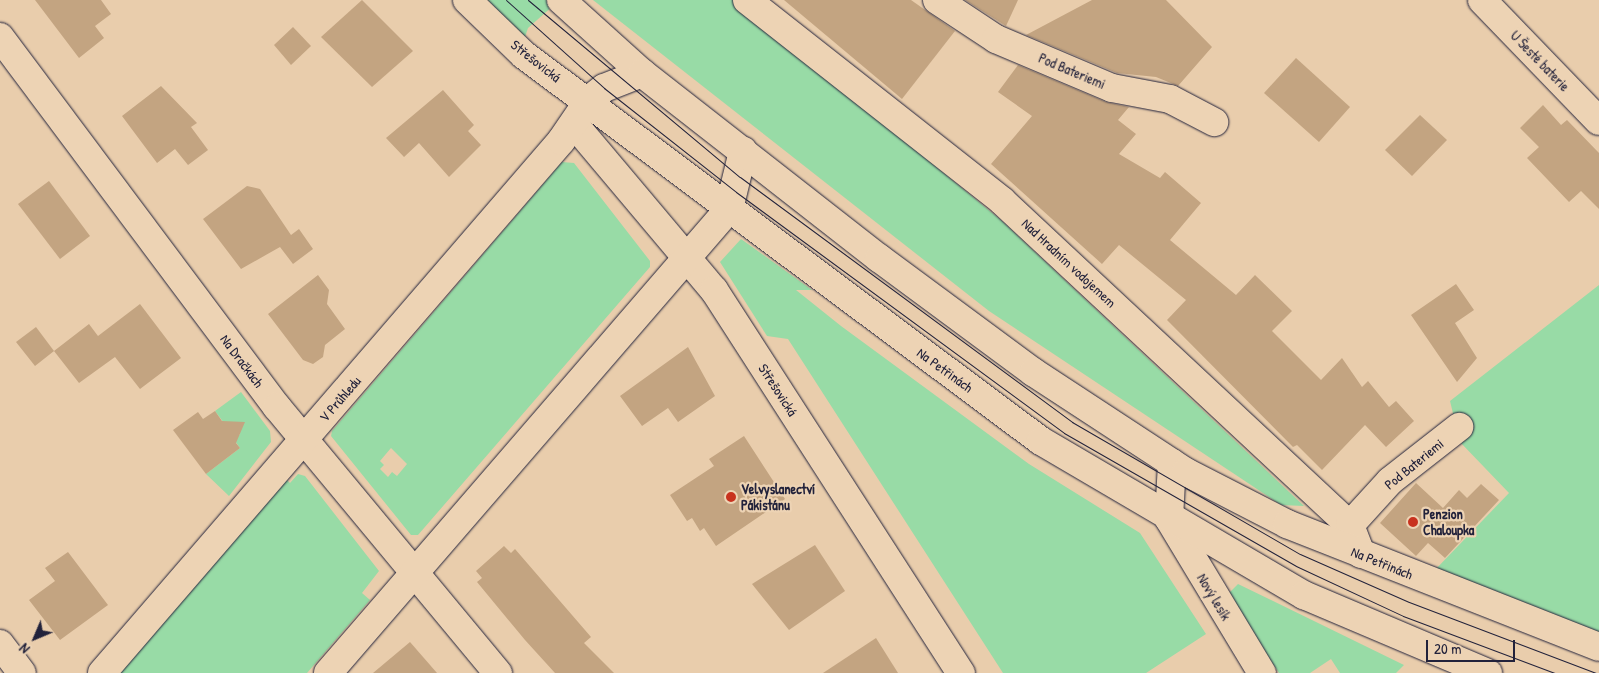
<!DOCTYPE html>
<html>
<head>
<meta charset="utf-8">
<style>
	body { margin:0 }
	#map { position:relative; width:1599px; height:673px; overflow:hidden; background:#e9cdac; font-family:"Patrick Hand",sans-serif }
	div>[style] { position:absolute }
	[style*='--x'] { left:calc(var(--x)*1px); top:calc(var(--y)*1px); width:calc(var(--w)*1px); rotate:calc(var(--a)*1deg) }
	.green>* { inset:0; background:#98dba6 }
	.building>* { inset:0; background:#c3a481 }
	.roads { filter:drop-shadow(0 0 1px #22223b) drop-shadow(0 0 1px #22223b) }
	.minor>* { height:28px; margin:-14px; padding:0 14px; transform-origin:14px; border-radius:14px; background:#edd3b4 }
	.tertiary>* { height:28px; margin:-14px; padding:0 14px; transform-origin:14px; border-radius:14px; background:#edd3b4 }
	.tram>* { height:1px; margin:-0.5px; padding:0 0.5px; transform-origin:0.5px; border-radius:0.5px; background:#22223b }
	.dots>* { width:14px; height:14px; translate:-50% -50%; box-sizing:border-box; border:2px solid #edd3b4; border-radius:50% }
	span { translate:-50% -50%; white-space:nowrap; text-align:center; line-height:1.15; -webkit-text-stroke:4.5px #edd3b4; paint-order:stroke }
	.street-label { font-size:14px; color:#22223b }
	.poi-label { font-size:14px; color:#22223b; font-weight:700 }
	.left { translate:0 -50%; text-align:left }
	.north { position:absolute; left:10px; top:613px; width:50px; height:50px; -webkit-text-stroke:4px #edd3b4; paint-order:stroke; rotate:225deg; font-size:14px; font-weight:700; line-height:20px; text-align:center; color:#22223b }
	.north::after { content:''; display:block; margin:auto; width:18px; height:22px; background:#22223b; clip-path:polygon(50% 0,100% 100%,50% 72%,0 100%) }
	.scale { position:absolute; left:1426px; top:640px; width:89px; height:22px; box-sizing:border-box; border:2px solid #22223b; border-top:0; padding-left:6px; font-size:15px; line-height:18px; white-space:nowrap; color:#22223b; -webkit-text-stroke:4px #edd3b4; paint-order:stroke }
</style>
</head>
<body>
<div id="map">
	<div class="green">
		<div style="clip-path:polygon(488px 0,546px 0,554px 5px,528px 28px,524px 40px)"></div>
		<div style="clip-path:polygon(593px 0,733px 0,1002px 221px,1304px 506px,1281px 505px,989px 311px)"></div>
		<div style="clip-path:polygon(evenodd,562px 162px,574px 163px,650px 261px,650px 267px,418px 535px,411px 535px,331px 436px,332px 431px,562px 162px,391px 448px,407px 464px,397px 476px,392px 472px,388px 477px,380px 469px,384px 465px,380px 461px,391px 448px)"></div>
		<div style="clip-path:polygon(741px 239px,812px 290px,796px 290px,841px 326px,1029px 464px,1140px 533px,1206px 634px,1146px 673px,1003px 673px,788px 339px,767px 336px,720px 262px)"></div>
		<div style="clip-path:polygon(1599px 285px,1599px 636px,1434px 571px,1509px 493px,1460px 442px,1450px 401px)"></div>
		<div style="clip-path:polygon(241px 392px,270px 431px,271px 442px,229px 496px,206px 474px,240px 448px,235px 441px,240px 434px,237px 423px,224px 423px,215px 411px)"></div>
		<div style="clip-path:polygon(298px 474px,305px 476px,379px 571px,362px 593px,370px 600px,307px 673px,115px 673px,283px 476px,290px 483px)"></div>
		<div style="clip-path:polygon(1238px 584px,1404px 665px,1396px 673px,1340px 673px,1331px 659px,1310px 673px,1279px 673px,1227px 595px)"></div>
	</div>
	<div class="building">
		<div style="clip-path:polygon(35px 0,101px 0,111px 14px,95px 26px,104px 38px,79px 58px)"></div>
		<div style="clip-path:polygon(362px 0,413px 51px,372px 87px,321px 37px)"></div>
		<div style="clip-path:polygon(784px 0,911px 0,955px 31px,902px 99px)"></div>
		<div style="clip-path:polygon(965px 0,1018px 0,1006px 26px)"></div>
		<div style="clip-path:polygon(1092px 0,1166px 0,1212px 47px,1178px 86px,1156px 77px,1117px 73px,1026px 35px)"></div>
		<div style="clip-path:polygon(293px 27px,311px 46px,291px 65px,274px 45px)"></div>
		<div style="clip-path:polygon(1296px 58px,1350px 107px,1319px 142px,1264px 93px)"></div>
		<div style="clip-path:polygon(1018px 65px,1106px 102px,1129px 107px,1118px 120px,1136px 134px,1119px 154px,1160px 178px,1165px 172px,1201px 203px,1170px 240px,1236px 295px,1255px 275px,1292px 311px,1272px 331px,1321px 380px,1342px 358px,1362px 387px,1368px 381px,1389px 407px,1396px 401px,1414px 421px,1386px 447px,1365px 425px,1322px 470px,1297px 445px,1293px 447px,1167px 320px,1186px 300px,1119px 245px,1102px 264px,991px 164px,1032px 116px,998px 92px)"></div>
		<div style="clip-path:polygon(161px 86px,197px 123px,191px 127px,208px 150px,188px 165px,175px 149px,157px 163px,122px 116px)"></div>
		<div style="clip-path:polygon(443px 90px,474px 125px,468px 131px,481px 145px,449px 177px,419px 143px,404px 157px,386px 138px)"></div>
		<div style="clip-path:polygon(1543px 105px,1561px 125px,1567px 120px,1599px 153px,1599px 209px,1581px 191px,1569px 202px,1527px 158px,1539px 147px,1520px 128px)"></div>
		<div style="clip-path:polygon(1420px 115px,1447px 140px,1412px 176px,1385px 150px)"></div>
		<div style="clip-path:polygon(49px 181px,90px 236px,60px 259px,18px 204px)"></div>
		<div style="clip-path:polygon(247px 186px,260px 189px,291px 235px,299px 229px,313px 249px,293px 264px,280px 247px,241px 269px,203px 219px)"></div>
		<div style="clip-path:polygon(318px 275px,329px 290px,327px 304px,345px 329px,325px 345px,323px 357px,313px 364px,303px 360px,268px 314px)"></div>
		<div style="clip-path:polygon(1456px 284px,1474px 310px,1455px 323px,1477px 358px,1457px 382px,1411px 315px)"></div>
		<div style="clip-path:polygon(140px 304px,181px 358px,140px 389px,115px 357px,79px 383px,54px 351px,35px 366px,16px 342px,36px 327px,54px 351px,89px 324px,98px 336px)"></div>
		<div style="clip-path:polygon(688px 347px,715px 396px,678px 422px,668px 408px,642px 426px,620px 396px)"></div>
		<div style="clip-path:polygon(215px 411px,222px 421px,245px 422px,236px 443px,240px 448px,206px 474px,173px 430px,198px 412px,203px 419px)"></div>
		<div style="clip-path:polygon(744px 436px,785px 499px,716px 546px,704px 528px,700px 531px,692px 518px,687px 521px,670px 495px,714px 466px,709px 459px)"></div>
		<div style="clip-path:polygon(1416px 483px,1443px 508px,1459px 490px,1467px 498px,1481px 484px,1499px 500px,1445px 558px,1428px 543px,1416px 556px,1380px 523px)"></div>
		<div style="clip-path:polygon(815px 545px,845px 591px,789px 630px,752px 584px)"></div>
		<div style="clip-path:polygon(504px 546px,511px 553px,515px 549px,591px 637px,584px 643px,614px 673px,555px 673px,525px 640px,477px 582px,482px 578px,476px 571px)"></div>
		<div style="clip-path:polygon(68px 552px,108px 605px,60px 640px,29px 600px,55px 581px,45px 568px)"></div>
		<div style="clip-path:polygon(876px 638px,898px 673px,823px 673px)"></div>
		<div style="clip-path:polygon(410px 642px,437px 673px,373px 673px)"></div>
	</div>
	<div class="roads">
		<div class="minor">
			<div style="--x:747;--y:0;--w:325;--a:38.2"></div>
			<div style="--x:1002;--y:201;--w:475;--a:43"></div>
			<div style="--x:1350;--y:525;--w:31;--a:69"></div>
			<div style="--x:937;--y:0;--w:71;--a:33.5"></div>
			<div style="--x:996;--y:39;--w:126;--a:22.9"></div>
			<div style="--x:1112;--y:88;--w:59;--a:10.7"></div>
			<div style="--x:1170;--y:99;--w:50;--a:27.6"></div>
			<div style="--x:1482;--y:0;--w:168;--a:46"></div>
			<div style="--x:0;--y:37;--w:462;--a:53.2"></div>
			<div style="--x:277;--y:407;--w:346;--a:50.3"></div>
			<div style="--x:574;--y:124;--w:217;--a:49.9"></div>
			<div style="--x:714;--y:290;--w:456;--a:57.2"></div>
			<div style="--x:1172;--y:463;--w:56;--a:93.1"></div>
			<div style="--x:1169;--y:519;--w:180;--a:58.9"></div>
			<div style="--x:1350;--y:525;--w:59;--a:-47.7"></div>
			<div style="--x:1390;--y:481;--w:88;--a:-38"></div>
			<div style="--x:0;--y:644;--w:36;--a:53"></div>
			<div style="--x:102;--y:673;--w:703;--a:-49.21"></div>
			<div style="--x:561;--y:141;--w:50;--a:-55.7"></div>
			<div style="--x:589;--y:100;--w:19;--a:-39"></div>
			<div style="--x:604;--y:88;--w:41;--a:-21.5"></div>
			<div style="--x:328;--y:673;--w:613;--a:-49.17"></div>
			<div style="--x:729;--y:209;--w:60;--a:-76.4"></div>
		</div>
		<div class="tertiary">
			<div style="--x:467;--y:0;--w:79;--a:44"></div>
			<div style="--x:524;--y:55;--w:645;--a:36.75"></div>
			<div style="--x:1041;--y:441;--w:305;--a:30.4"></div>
			<div style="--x:1304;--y:595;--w:200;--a:23"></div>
			<div style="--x:561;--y:0;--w:109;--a:42"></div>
			<div style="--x:642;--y:73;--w:301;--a:38"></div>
			<div style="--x:879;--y:258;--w:192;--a:36.5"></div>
			<div style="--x:1033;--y:372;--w:183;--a:33.2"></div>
			<div style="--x:1186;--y:472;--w:114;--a:27.2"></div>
			<div style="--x:1287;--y:524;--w:335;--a:21.5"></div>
		</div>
	</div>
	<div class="tram">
		<div style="--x:506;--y:0;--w:132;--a:41.9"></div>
		<div style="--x:604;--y:88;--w:168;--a:38.2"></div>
		<div style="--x:736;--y:192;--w:407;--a:36.3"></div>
		<div style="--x:1064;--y:433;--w:267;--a:29.8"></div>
		<div style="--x:1296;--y:566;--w:118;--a:25"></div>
		<div style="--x:1403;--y:616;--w:162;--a:20.6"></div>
		<div style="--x:528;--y:0;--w:276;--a:39.9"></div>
		<div style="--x:740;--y:177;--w:413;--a:36.4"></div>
		<div style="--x:1072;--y:422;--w:263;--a:30.1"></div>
		<div style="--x:1300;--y:554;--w:119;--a:23.8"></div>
		<div style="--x:1409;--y:602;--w:200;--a:20.8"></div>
	</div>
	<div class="dots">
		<div style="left:731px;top:497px;background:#c8321e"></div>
		<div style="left:1413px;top:522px;background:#c8321e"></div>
	</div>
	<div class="street-label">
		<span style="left:536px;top:61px;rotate:38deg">Střešovická</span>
		<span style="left:1540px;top:61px;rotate:46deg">U Šesté baterie</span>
		<span style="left:1072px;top:71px;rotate:23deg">Pod Bateriemi</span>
		<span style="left:1069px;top:263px;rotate:43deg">Nad Hradním vodojemem</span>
		<span style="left:242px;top:361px;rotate:53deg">Na Dračkách</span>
		<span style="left:945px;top:370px;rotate:36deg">Na Petřinách</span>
		<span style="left:778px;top:390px;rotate:57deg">Střešovická</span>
		<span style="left:340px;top:399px;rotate:-49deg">V Průhledu</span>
		<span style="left:1414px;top:464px;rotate:-39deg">Pod Bateriemi</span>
		<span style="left:1382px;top:563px;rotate:22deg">Na Petřinách</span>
		<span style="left:1214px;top:597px;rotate:59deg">Nový lesík</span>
	</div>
	<div class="poi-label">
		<span class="left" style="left:741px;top:497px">Velvyslanectví<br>Pákistánu</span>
		<span class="left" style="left:1423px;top:522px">Penzion<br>Chaloupka</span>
	</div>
	<div class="north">N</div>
	<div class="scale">20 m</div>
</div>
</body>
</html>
